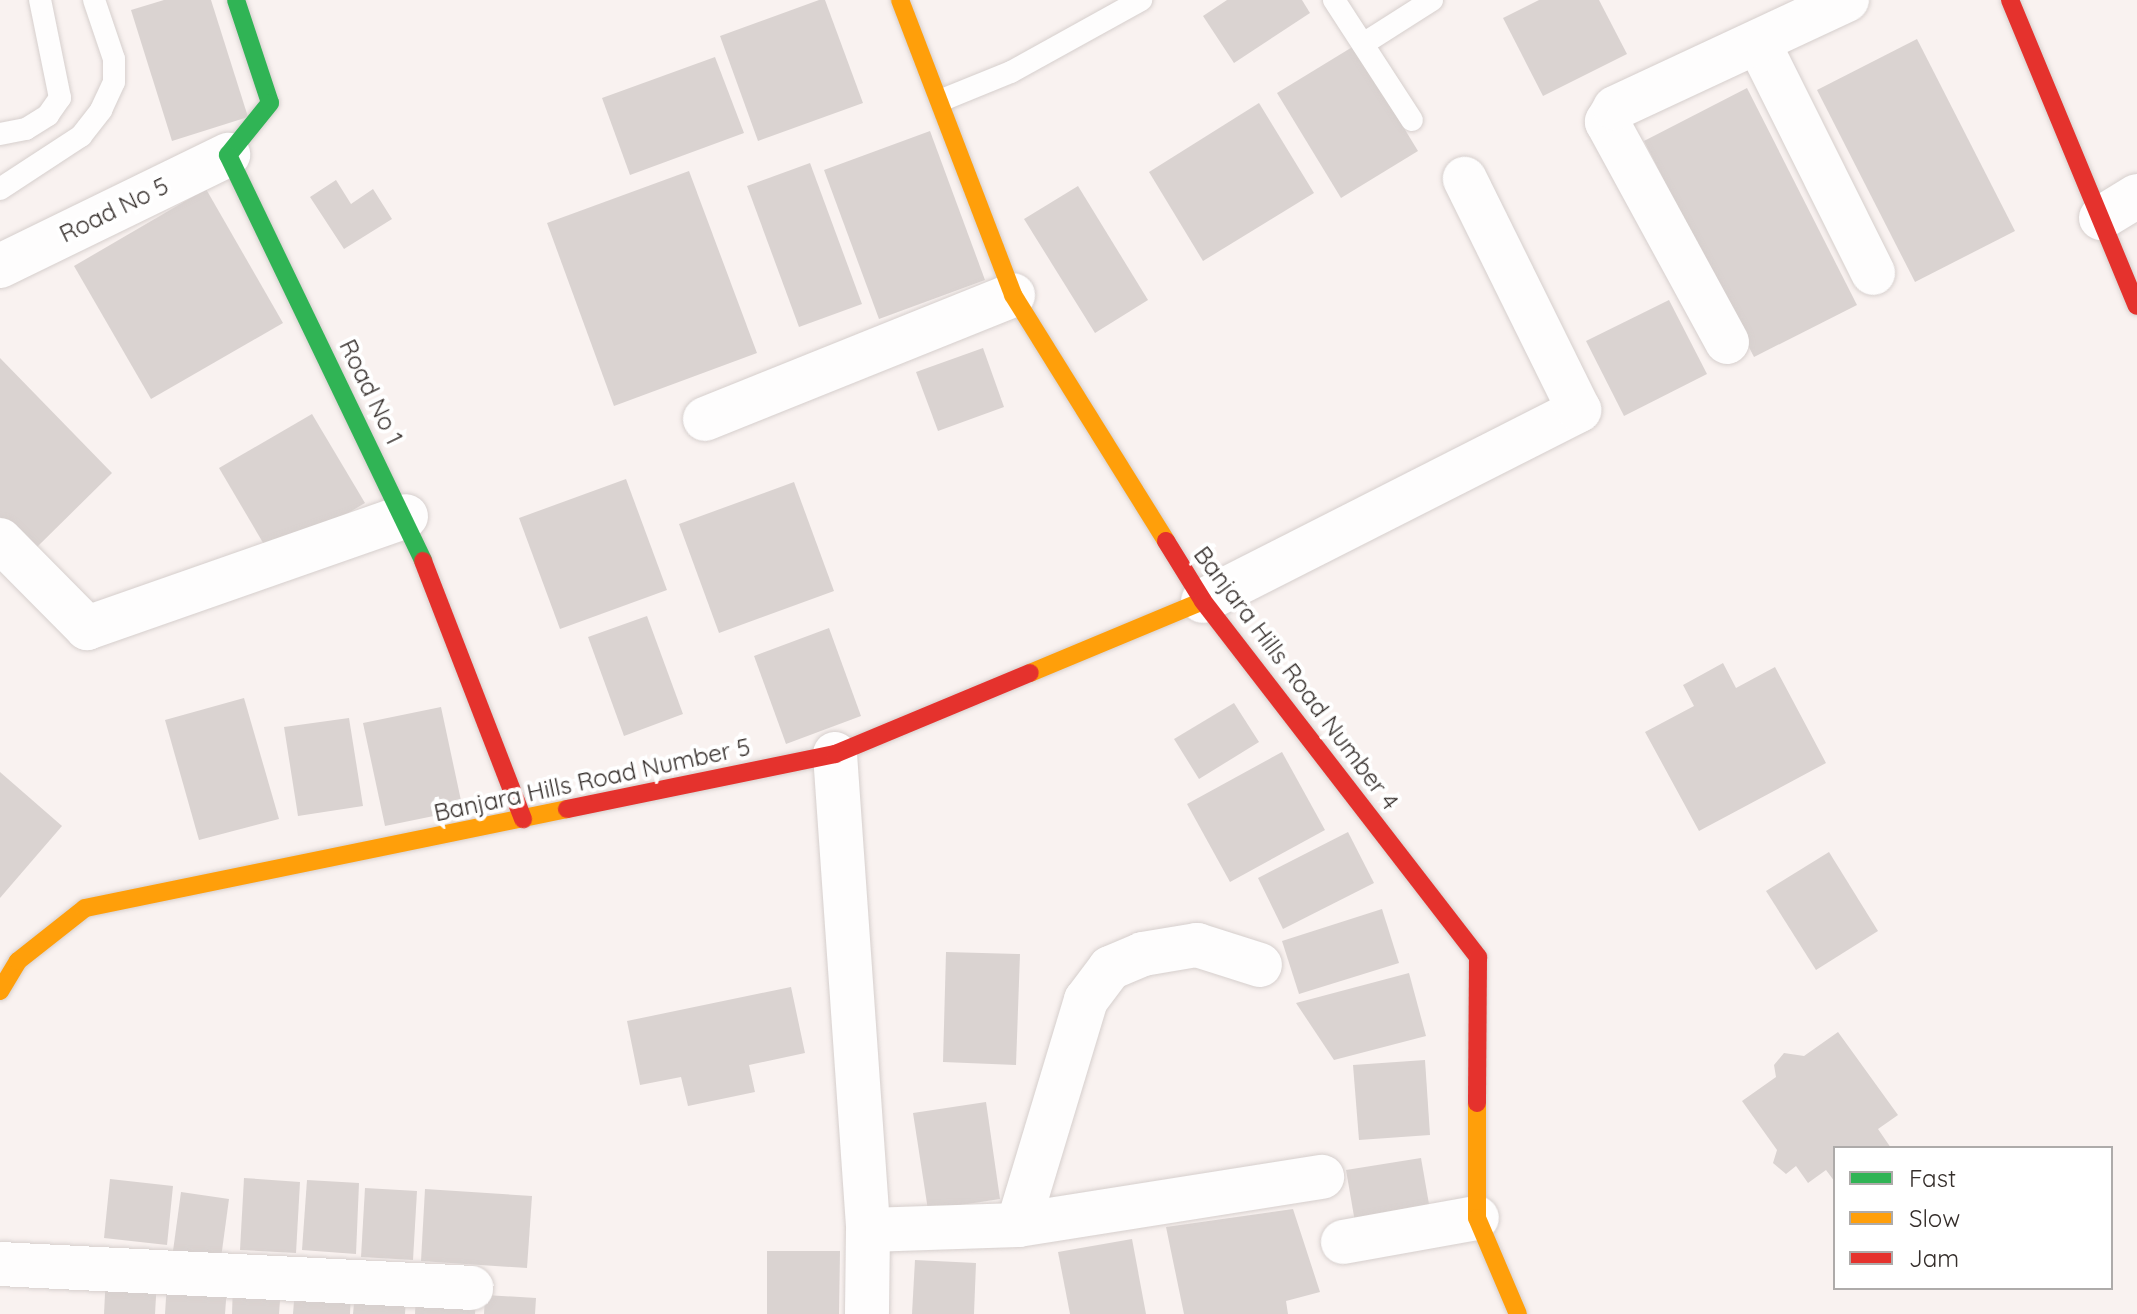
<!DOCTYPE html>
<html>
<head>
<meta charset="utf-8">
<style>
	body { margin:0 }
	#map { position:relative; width:2137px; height:1314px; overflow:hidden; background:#f9f2f0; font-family:Quicksand,sans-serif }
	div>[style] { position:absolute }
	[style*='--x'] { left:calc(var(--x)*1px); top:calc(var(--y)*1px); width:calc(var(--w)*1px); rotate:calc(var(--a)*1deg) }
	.building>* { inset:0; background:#dad3d1 }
	.roads { filter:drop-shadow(0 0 2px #d6cfcd) drop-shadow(0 0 2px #d6cfcd) }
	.lane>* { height:22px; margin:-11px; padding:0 11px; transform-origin:11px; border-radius:11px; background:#fefdfd }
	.street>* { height:44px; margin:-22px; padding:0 22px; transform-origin:22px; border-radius:22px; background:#fefdfd }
	.fast>* { height:18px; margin:-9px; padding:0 9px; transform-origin:9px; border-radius:9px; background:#30b455 }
	.slow>* { height:18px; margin:-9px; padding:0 9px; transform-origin:9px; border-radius:9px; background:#ff9f0a }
	.jam>* { height:18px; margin:-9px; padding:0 9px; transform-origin:9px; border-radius:9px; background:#e5322d }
	span { translate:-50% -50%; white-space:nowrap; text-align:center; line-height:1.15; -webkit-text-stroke:8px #fff; paint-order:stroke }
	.street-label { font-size:24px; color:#352e2b }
	.legend { position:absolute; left:1833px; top:1146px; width:280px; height:144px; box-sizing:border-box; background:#fff; border:2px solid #aeabaa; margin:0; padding:10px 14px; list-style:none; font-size:24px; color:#352e2b }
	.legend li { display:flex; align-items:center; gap:16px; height:40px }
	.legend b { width:40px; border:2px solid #aeabaa }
</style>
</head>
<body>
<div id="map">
	<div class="building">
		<div style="clip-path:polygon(164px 0,211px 0,248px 117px,172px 141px,131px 10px)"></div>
		<div style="clip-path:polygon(819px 0,825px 0,863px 103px,758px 141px,720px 36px)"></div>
		<div style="clip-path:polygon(1227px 0,1302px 0,1310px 13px,1234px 63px,1203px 16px)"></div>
		<div style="clip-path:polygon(1539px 0,1599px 0,1627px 54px,1543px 96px,1503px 18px)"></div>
		<div style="clip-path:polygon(1917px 39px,2015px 231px,1915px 282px,1817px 90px)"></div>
		<div style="clip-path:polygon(1354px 46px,1418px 151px,1341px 198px,1277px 93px)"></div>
		<div style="clip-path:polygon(715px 57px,744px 133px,630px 175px,602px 98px)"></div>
		<div style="clip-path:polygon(1747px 88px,1857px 305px,1754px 357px,1644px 141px)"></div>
		<div style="clip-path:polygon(1259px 103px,1314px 193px,1203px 261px,1149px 172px)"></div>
		<div style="clip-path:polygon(930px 131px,985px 280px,879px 319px,824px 170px)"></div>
		<div style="clip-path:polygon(810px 163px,862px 304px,799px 327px,747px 186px)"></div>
		<div style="clip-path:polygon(689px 171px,757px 353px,614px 406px,547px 223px)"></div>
		<div style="clip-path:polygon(336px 180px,351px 204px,373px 189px,392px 219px,344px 249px,310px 197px)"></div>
		<div style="clip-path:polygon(1078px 186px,1148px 300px,1095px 333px,1024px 219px)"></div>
		<div style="clip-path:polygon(206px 189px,283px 323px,151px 399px,74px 266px)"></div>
		<div style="clip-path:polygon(1669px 300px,1707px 374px,1624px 416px,1586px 341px)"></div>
		<div style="clip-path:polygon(983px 348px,1004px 407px,938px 431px,916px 372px)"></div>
		<div style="clip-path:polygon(0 358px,112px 473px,33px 551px,0 517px)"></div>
		<div style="clip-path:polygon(312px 414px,365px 503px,272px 558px,219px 468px)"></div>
		<div style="clip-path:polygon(626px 479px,667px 590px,560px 629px,519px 518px)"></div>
		<div style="clip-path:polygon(794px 482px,834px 591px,719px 633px,679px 524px)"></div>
		<div style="clip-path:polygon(647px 616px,683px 714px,624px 736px,588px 637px)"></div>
		<div style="clip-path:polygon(829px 628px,861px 716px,786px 744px,754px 656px)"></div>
		<div style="clip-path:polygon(1723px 663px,1736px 688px,1775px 667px,1826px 763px,1699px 831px,1645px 732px,1694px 706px,1683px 685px)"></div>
		<div style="clip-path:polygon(244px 698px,279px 819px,199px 840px,165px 720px)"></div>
		<div style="clip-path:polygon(1234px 703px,1259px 742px,1199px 779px,1174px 739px)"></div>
		<div style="clip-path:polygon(441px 707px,463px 810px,385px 826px,363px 723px)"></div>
		<div style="clip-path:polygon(349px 718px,363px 806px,298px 816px,284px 727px)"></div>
		<div style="clip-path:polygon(1282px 752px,1325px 830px,1230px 882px,1187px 804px)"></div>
		<div style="clip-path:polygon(0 772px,62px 826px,0 898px)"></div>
		<div style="clip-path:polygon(1348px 832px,1374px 883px,1283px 929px,1258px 878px)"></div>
		<div style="clip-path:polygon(1829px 852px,1878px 931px,1816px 970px,1766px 891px)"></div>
		<div style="clip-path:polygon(1382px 909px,1399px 963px,1299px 994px,1282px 941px)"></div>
		<div style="clip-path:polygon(946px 952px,1020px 954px,1016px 1065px,943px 1062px)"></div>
		<div style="clip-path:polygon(1409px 973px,1426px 1036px,1334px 1060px,1296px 1003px)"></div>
		<div style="clip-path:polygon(791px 987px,805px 1053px,749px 1065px,755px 1092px,688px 1106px,681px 1077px,640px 1085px,627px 1021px)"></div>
		<div style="clip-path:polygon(1838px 1032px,1898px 1115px,1878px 1129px,1891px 1148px,1835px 1148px,1835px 1182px,1826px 1170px,1808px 1183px,1796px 1166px,1786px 1174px,1773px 1163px,1777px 1150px,1742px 1101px,1776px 1077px,1774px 1065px,1784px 1053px,1804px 1056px)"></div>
		<div style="clip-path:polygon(1425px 1060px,1430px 1135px,1359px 1140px,1353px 1065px)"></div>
		<div style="clip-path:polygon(986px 1102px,1000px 1199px,928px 1210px,913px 1113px)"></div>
		<div style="clip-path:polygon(1421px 1158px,1430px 1210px,1355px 1222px,1346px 1170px)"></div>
		<div style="clip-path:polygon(244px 1178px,300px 1182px,296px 1253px,240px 1250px)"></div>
		<div style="clip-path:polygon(110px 1179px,173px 1186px,167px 1245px,104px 1238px)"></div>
		<div style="clip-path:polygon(307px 1180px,359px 1183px,356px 1254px,302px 1250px)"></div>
		<div style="clip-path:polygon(365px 1188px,417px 1191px,413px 1260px,361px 1257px)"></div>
		<div style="clip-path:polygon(425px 1189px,532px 1196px,527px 1268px,421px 1261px)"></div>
		<div style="clip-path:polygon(181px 1192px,229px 1199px,221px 1258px,173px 1251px)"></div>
		<div style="clip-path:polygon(1293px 1209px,1320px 1292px,1286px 1301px,1288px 1314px,1184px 1314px,1166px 1227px)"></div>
		<div style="clip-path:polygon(1132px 1239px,1146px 1314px,1070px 1314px,1058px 1252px)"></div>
		<div style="clip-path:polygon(767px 1251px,840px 1251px,839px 1314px,767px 1314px)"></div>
		<div style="clip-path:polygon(915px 1260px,976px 1263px,974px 1314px,912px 1314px)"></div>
		<div style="clip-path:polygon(106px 1274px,157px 1279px,155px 1314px,104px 1314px)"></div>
		<div style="clip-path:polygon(167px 1283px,227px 1287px,225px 1314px,165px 1314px)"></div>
		<div style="clip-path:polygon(233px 1284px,281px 1287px,279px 1314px,232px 1314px)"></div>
		<div style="clip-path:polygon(295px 1288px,351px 1291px,350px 1314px,293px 1314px)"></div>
		<div style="clip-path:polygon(355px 1293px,406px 1297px,405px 1314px,353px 1314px)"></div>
		<div style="clip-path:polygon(416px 1293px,476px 1297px,475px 1314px,415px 1314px)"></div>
		<div style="clip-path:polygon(485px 1295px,536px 1298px,535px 1314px,484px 1314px)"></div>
	</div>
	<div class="roads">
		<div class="lane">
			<div style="--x:1334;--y:0;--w:143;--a:57"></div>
			<div style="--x:1363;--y:44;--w:82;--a:-32.5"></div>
			<div style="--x:942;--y:100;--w:74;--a:-22.1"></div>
			<div style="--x:1011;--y:72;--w:149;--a:-29"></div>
			<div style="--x:0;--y:134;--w:26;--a:-11"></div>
			<div style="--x:26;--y:129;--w:26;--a:-32"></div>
			<div style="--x:48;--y:115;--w:21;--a:-55"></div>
			<div style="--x:60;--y:98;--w:100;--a:-101.5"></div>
			<div style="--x:0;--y:189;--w:97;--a:-33.2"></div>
			<div style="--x:81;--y:136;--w:33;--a:-52"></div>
			<div style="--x:101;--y:110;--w:31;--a:-65"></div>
			<div style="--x:114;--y:82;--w:23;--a:-90"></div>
			<div style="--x:114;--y:59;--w:62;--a:-108.7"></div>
		</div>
		<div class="street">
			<div style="--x:1758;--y:42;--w:258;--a:63.5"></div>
			<div style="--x:2101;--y:218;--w:42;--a:-31.4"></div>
			<div style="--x:0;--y:266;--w:254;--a:-26"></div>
			<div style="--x:1727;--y:342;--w:251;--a:-118.6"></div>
			<div style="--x:1607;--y:122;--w:16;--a:-60"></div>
			<div style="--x:1615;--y:108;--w:256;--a:-25"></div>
			<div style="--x:705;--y:419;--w:332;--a:-21.9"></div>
			<div style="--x:0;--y:540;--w:124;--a:45.3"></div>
			<div style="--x:87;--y:628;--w:338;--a:-19.3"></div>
			<div style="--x:1203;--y:601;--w:422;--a:-26.9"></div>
			<div style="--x:1579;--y:410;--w:258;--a:-116.3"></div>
			<div style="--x:835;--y:754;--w:477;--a:86"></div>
			<div style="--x:868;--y:1230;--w:84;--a:90.7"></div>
			<div style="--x:1018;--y:1225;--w:308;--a:-9"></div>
			<div style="--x:868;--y:1230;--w:150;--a:-1.9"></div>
			<div style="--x:1018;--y:1225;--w:235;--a:-73.2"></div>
			<div style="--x:1086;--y:1000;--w:40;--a:-53"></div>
			<div style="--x:1110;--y:968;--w:36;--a:-23"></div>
			<div style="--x:1143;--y:954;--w:55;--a:-9.5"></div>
			<div style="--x:1197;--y:945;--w:66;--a:17.6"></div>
			<div style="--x:1343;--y:1242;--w:136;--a:-10.2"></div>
			<div style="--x:0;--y:1264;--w:472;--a:2.9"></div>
		</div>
		<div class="fast">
			<div style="--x:236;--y:0;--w:108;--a:71.7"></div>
			<div style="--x:270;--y:103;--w:67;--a:128.9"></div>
			<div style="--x:228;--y:155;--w:450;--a:64.3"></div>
		</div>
		<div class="slow">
			<div style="--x:900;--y:0;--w:316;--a:69"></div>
			<div style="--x:1013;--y:295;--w:290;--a:58.1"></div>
			<div style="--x:1030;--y:673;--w:187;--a:-22.6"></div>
			<div style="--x:0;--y:991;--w:35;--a:-59"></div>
			<div style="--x:18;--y:961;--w:85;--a:-38.3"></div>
			<div style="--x:85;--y:908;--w:492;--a:-11.6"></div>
			<div style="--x:1477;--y:1103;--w:115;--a:90"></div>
			<div style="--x:1477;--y:1218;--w:104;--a:66.9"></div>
		</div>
		<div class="jam">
			<div style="--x:2010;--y:0;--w:331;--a:67.5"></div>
			<div style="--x:1166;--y:541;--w:70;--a:58.3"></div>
			<div style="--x:1203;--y:601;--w:450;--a:52.3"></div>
			<div style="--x:1478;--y:957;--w:146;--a:90.4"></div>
			<div style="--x:423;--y:561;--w:277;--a:68.8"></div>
			<div style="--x:567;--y:809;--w:274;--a:-11.6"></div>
			<div style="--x:835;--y:754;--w:211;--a:-22.6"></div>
		</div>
	</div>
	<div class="street-label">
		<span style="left:114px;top:210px;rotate:-26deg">Road No 5</span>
		<span style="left:371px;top:392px;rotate:64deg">Road No 1</span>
		<span style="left:1296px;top:678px;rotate:53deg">Banjara Hills Road Number 4</span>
		<span style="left:592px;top:780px;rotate:-12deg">Banjara Hills Road Number 5</span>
	</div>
	<ul class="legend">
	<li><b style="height:10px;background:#30b455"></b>Fast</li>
	<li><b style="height:10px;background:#ff9f0a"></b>Slow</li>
	<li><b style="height:10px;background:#e5322d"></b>Jam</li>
	</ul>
</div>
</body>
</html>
